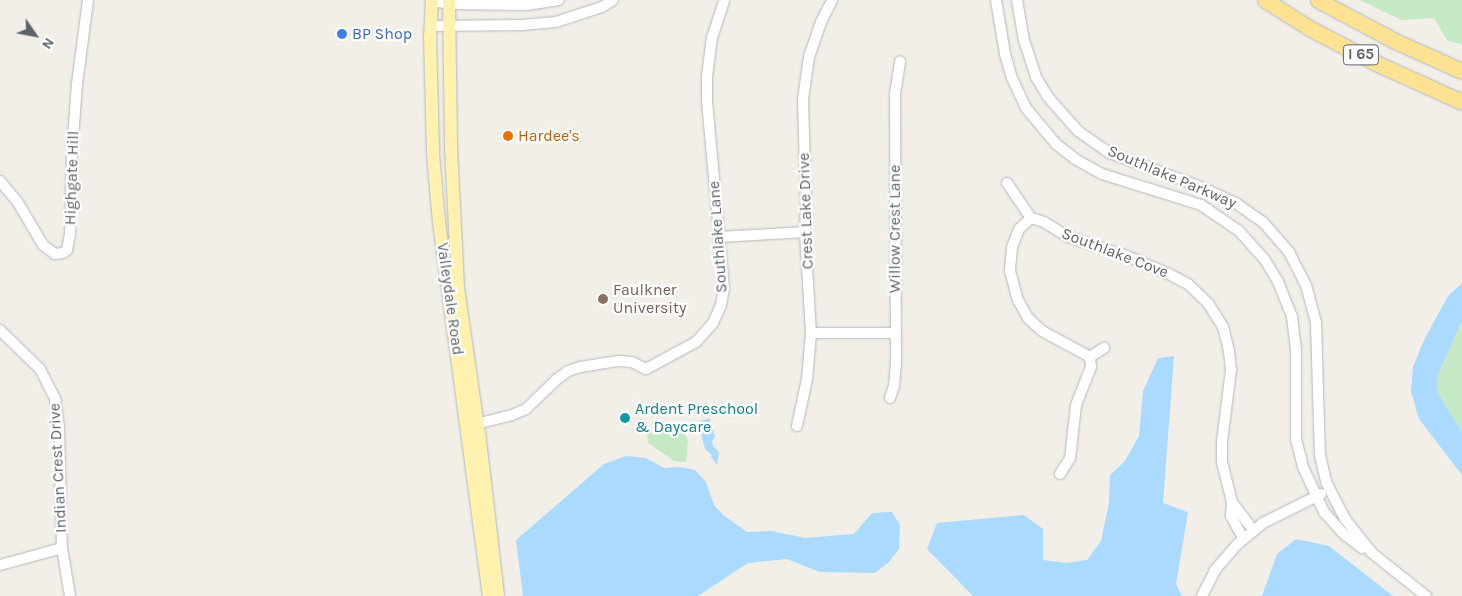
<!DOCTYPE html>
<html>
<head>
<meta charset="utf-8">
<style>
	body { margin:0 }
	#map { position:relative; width:1462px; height:596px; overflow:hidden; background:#f1efe8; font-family:Karla,sans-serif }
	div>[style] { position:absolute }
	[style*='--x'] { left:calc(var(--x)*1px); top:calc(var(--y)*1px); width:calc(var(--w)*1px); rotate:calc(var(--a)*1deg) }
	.green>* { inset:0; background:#c5e8c5 }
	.water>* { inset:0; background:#aadaff }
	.roads { filter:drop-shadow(0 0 1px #b5b8bc) drop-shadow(0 0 1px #b5b8bc) }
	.minor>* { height:10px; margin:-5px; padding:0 5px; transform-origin:5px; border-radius:5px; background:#fff }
	.major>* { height:12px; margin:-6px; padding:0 6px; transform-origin:6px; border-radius:6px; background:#fff2af }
	.highway>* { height:15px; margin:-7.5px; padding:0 7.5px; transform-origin:7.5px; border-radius:7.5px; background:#fde293 }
	.dots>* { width:14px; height:14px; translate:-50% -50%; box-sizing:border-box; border:2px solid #fff; border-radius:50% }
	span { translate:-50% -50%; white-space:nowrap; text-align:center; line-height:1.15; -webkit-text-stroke:4.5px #fff; paint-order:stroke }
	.shield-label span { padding:1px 4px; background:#fff; border:1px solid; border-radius:4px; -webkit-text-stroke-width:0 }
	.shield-label { font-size:15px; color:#5f6368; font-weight:700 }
	.shop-label { font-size:16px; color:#366cbe }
	.left { translate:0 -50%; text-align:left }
	.food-label { font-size:16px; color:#c56008 }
	.street-label { font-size:16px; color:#5f6368 }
	.education-label { font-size:16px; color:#785e54 }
	.culture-label { font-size:16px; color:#0d838f }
	.north { position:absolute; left:10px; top:10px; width:50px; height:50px; -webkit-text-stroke:4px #fff; paint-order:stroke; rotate:123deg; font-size:14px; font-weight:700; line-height:20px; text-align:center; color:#5f6368 }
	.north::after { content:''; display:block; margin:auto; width:18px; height:22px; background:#5f6368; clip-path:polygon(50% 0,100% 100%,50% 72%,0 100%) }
</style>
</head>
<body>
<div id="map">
	<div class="green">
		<div style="clip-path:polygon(1360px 0,1462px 0,1462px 45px,1447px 40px,1434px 18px,1401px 20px)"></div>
		<div style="clip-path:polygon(1462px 320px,1462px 432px,1438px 393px,1437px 377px)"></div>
		<div style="clip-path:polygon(672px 431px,684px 433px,688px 440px,686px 462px,674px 461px,648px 443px,647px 433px)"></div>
	</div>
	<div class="water">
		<div style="clip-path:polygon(1462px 283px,1462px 320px,1437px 377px,1438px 393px,1462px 432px,1462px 475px,1419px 419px,1411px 391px,1413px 367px,1424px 340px,1448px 296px)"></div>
		<div style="clip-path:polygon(1174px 356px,1163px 503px,1188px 512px,1176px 584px,1182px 596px,973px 596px,927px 549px,937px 523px,1024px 515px,1043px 529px,1043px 560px,1067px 563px,1087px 560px,1101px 541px,1109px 503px,1110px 475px,1125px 461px,1139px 436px,1143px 391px,1158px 358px)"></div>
		<div style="clip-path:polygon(710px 418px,709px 429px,713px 429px,715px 437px,712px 441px,713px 446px,719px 452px,717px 465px,711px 457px,712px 455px,705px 449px,698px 422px)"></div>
		<div style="clip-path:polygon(626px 456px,646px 458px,664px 468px,681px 467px,695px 470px,706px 482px,714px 505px,723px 515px,747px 532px,772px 531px,805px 538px,854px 534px,872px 513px,892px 512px,900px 525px,899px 549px,889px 562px,875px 573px,820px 572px,787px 559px,748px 563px,698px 596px,523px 596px,516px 540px,604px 464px)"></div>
		<div style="clip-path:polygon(1296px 539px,1329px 546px,1393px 596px,1262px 596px,1277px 554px)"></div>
	</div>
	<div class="roads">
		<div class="minor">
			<div style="--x:996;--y:0;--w:55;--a:80.5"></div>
			<div style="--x:1005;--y:54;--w:25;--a:74"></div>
			<div style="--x:1012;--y:78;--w:33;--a:65"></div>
			<div style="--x:1026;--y:108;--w:47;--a:50.2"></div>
			<div style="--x:1056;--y:144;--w:24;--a:38"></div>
			<div style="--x:1075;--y:159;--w:31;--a:29"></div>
			<div style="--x:1102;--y:174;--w:104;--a:17.4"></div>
			<div style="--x:1201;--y:205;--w:46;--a:34.4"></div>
			<div style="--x:1239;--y:231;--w:39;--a:48"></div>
			<div style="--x:1265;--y:260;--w:26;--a:59"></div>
			<div style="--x:1278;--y:282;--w:38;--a:68"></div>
			<div style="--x:1292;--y:317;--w:34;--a:83"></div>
			<div style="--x:1296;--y:351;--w:88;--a:90"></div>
			<div style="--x:1296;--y:439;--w:29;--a:76"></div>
			<div style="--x:1303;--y:467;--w:50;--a:65"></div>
			<div style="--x:1324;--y:512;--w:30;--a:48"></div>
			<div style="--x:1344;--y:534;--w:23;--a:38"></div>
			<div style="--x:1017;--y:0;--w:41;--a:80.1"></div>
			<div style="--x:1024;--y:40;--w:39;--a:72"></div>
			<div style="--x:1036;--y:77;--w:23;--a:59"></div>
			<div style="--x:1048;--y:97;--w:45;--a:48.6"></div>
			<div style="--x:1078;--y:131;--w:39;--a:35"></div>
			<div style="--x:1110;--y:153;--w:97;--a:20.5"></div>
			<div style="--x:1201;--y:187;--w:40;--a:25"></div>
			<div style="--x:1237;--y:204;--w:32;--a:35"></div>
			<div style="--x:1263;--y:222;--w:40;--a:49"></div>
			<div style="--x:1289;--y:252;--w:37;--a:63"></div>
			<div style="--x:1306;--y:285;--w:39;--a:75"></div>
			<div style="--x:1316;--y:323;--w:132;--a:88.3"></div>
			<div style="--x:1320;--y:455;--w:28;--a:77"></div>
			<div style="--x:1326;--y:482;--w:42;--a:62.8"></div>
			<div style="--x:1345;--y:519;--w:43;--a:51.5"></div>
			<div style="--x:1372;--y:553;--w:69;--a:38.5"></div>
			<div style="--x:432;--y:1;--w:18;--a:9"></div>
			<div style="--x:450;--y:4;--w:77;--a:0.7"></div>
			<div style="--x:527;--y:5;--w:32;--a:-9"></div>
			<div style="--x:431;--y:26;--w:91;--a:-0.6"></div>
			<div style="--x:522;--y:25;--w:34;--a:-5"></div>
			<div style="--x:556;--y:22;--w:48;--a:-18.1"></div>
			<div style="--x:602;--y:7;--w:13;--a:-32"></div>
			<div style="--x:0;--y:181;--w:26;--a:50"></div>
			<div style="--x:17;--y:201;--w:51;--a:59.4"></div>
			<div style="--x:43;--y:245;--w:15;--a:37"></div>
			<div style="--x:55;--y:254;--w:8;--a:-7"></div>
			<div style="--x:63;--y:253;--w:5;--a:-37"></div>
			<div style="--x:67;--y:250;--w:16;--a:-79"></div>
			<div style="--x:70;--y:234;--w:81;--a:-88.6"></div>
			<div style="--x:72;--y:153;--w:69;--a:-85.9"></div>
			<div style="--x:77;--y:84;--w:85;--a:-82.5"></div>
			<div style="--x:1007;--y:183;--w:42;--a:55.6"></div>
			<div style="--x:1031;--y:218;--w:14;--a:17"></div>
			<div style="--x:1044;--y:222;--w:26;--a:32"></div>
			<div style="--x:1066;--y:236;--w:64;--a:18.2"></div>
			<div style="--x:1127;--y:256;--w:43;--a:23"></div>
			<div style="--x:1167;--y:273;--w:24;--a:28"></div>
			<div style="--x:1188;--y:284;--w:28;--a:44"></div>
			<div style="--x:1208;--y:303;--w:28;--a:58"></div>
			<div style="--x:1223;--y:327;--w:25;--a:76"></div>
			<div style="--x:1229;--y:351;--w:19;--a:84"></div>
			<div style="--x:1231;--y:370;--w:72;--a:97.2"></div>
			<div style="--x:1222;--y:441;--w:21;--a:90"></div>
			<div style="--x:1222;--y:462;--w:41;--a:76"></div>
			<div style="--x:1232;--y:502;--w:14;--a:94"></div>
			<div style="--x:1231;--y:516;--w:26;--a:61"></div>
			<div style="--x:1031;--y:218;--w:16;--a:137"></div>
			<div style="--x:1019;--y:229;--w:19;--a:111"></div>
			<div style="--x:1012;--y:247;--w:24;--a:95"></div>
			<div style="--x:1010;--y:271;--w:30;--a:75"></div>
			<div style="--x:1018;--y:300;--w:21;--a:61"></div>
			<div style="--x:1028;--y:318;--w:19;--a:43"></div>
			<div style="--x:1042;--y:331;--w:55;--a:28.4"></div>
			<div style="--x:720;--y:237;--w:85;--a:-3.4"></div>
			<div style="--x:0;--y:330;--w:56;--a:44.3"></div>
			<div style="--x:40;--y:369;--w:34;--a:63"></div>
			<div style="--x:55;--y:399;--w:29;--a:82"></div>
			<div style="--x:59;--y:428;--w:120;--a:88.6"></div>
			<div style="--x:62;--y:548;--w:49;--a:80.5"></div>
			<div style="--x:811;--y:333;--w:84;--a:0"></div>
			<div style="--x:1090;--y:357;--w:17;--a:-33"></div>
			<div style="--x:890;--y:398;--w:13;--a:-72"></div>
			<div style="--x:894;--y:386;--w:22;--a:-85"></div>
			<div style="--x:896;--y:364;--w:270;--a:-90.2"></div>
			<div style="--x:895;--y:94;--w:33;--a:-81"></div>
			<div style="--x:472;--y:425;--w:41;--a:-14"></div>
			<div style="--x:512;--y:415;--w:15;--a:-23"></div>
			<div style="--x:526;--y:409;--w:42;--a:-44"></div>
			<div style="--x:556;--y:380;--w:15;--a:-37"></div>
			<div style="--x:568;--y:371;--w:13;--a:-18"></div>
			<div style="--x:580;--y:367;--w:39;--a:-9"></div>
			<div style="--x:619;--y:361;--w:13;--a:4"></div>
			<div style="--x:632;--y:362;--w:16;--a:27"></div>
			<div style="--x:646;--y:369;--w:57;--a:-28.4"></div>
			<div style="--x:696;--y:342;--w:25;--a:-48"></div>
			<div style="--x:713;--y:323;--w:20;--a:-66"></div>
			<div style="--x:721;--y:305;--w:17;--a:-80"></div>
			<div style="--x:724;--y:288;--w:188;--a:-95.2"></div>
			<div style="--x:707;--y:101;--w:24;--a:-90"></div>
			<div style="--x:707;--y:77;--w:39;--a:-83"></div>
			<div style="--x:712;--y:38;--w:40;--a:-72"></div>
			<div style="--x:797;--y:426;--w:48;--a:-78"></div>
			<div style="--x:807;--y:379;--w:46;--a:-85"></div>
			<div style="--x:811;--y:333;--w:101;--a:-93.4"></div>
			<div style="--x:805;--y:232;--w:25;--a:-88"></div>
			<div style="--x:806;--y:207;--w:108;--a:-91.6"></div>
			<div style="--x:803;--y:99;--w:42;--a:-81.9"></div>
			<div style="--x:809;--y:57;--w:39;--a:-71"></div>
			<div style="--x:822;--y:20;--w:22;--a:-63"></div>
			<div style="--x:1060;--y:474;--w:19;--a:-58"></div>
			<div style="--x:1070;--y:458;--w:53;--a:-83.5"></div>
			<div style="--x:1076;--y:405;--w:41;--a:-68.5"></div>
			<div style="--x:1091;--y:367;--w:10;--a:-96"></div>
			<div style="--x:1232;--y:502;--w:36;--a:53"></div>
			<div style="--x:0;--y:565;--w:64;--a:-15.3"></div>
			<div style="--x:1202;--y:596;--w:29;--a:-63"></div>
			<div style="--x:1215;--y:570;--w:35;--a:-49"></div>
			<div style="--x:1238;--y:544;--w:33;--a:-40"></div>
			<div style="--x:1263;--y:523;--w:65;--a:-26.6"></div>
		</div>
		<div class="major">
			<div style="--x:432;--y:0;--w:37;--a:93"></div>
			<div style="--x:430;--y:37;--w:117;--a:88.5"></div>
			<div style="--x:433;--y:154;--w:68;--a:85"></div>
			<div style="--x:439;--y:222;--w:377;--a:82.4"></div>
			<div style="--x:449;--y:0;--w:149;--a:89.2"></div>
			<div style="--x:451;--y:149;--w:139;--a:87.1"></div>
			<div style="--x:458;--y:288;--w:154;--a:81.8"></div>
			<div style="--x:480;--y:440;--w:157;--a:83.4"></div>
		</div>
		<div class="highway">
			<div style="--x:1265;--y:0;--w:54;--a:32.2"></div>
			<div style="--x:1311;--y:29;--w:76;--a:27.6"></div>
			<div style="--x:1378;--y:64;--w:92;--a:24.3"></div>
			<div style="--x:1318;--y:0;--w:87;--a:28"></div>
			<div style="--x:1395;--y:41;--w:73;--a:24.1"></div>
		</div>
	</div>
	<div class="dots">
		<div style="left:342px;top:34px;background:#3f7fe0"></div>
		<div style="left:508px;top:136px;background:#e8710a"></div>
		<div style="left:603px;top:299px;background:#8d6e63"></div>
		<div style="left:625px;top:418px;background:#0f9aa8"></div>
	</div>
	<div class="shield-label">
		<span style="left:1361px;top:55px">I 65</span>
	</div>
	<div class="shop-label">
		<span class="left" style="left:352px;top:34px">BP Shop</span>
	</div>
	<div class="food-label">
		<span class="left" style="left:518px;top:136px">Hardee's</span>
	</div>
	<div class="street-label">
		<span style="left:1172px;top:177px;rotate:23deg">Southlake Parkway</span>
		<span style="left:72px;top:178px;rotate:-88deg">Highgate Hill</span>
		<span style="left:806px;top:211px;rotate:-92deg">Crest Lake Drive</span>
		<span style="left:895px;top:229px;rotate:-90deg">Willow Crest Lane</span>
		<span style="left:718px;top:237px;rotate:-94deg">Southlake Lane</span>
		<span style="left:1115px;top:253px;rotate:21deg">Southlake Cove</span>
		<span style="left:450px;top:299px;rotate:82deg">Valleydale Road</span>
		<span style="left:58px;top:468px;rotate:-93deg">Indian Crest Drive</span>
	</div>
	<div class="education-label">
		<span class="left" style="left:613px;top:299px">Faulkner<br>University</span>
	</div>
	<div class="culture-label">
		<span class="left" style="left:635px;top:418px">Ardent Preschool<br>&amp; Daycare</span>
	</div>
	<div class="north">N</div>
</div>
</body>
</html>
